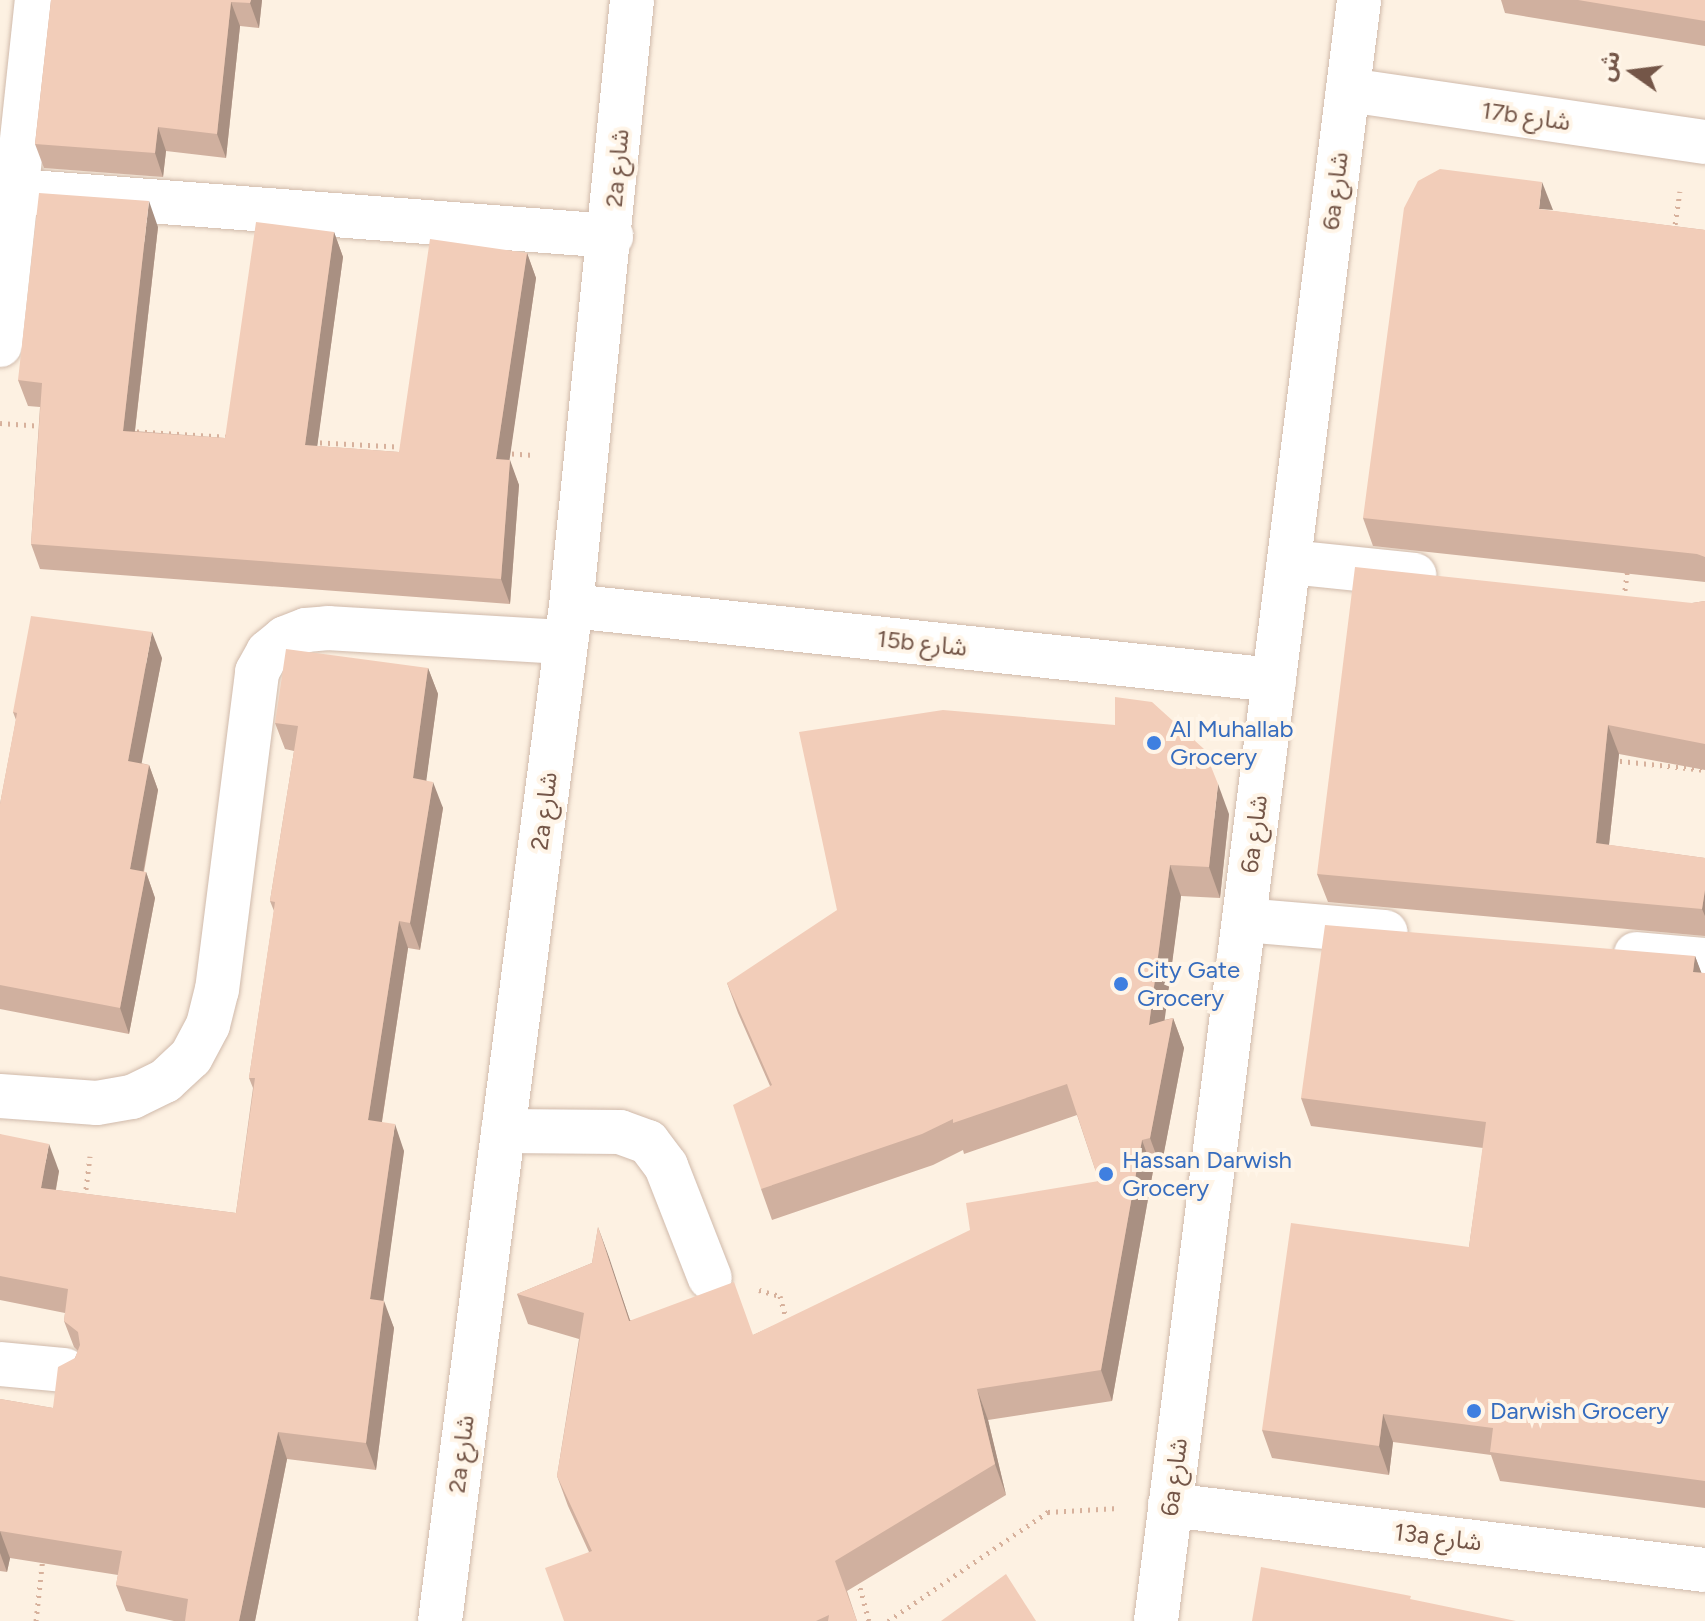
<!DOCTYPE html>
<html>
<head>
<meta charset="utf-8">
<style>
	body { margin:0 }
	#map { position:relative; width:1705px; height:1621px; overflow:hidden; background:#fdf1e2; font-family:Figtree,"Noto Sans Arabic",sans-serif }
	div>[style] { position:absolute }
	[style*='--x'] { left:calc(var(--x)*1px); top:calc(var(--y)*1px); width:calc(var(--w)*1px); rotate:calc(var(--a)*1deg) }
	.path>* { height:5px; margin-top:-2.5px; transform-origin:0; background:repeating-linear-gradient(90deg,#d7b19c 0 2px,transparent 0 8px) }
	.roads { filter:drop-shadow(0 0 2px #d0baab) drop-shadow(0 0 2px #d0baab) }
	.minor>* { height:44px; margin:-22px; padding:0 22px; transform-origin:22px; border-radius:22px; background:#fff }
	.wall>* { inset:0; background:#d0b09f }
	.shaded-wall>* { inset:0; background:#a99082 }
	.building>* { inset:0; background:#f2cdb9 }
	.dots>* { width:22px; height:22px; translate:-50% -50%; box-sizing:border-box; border:4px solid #fff5e8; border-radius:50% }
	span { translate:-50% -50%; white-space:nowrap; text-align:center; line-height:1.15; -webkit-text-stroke:8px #fff5e8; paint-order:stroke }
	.street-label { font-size:24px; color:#745648 }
	.shop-label { font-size:24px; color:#366cbe }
	.left { translate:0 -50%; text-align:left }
	.north { position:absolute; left:1593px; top:32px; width:80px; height:80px; -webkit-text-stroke:6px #fff5e8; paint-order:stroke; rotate:284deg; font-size:22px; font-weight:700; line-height:32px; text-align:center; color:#745648 }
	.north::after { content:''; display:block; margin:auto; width:28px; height:36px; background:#745648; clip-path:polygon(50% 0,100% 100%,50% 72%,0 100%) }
</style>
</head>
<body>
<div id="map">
	<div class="path">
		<div style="--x:1674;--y:232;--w:41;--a:-81.7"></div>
		<div style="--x:0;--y:423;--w:43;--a:4"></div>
		<div style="--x:129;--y:431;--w:102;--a:3.4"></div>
		<div style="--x:312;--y:442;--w:94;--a:3"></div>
		<div style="--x:504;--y:453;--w:30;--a:4"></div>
		<div style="--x:1624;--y:598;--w:31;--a:-83"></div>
		<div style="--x:1612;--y:760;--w:94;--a:6.1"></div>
		<div style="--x:85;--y:1197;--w:41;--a:-83"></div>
		<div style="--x:759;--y:1290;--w:22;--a:16"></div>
		<div style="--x:780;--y:1296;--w:28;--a:75"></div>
		<div style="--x:858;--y:1580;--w:42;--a:75"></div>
		<div style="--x:36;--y:1621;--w:64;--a:-83.8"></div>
		<div style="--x:888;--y:1621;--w:194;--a:-34.3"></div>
		<div style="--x:1048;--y:1512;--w:70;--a:-3.3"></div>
	</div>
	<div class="roads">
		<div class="minor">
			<div style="--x:1348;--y:90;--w:361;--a:8.3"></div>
			<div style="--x:17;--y:191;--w:596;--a:4.33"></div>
			<div style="--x:0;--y:345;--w:347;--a:-83.9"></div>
			<div style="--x:1289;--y:562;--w:126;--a:5.9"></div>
			<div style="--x:571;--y:606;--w:707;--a:6.01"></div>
			<div style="--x:1244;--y:920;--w:142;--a:4.9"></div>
			<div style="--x:1636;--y:954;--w:69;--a:5"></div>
			<div style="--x:0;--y:1096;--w:97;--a:4.1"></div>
			<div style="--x:97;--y:1103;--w:36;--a:-10"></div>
			<div style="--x:132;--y:1097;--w:37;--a:-26"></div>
			<div style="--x:165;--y:1081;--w:35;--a:-43"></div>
			<div style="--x:191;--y:1057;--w:36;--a:-62"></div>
			<div style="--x:208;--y:1025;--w:36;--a:-76"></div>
			<div style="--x:217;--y:990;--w:321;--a:-82.8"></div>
			<div style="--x:257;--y:672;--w:23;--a:-61"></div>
			<div style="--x:268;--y:652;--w:22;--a:-39"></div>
			<div style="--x:285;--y:638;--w:22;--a:-21"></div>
			<div style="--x:306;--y:630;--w:22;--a:-5"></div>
			<div style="--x:328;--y:628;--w:238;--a:3.4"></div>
			<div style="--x:503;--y:1131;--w:117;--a:0.5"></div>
			<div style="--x:620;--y:1132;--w:30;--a:20"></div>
			<div style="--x:648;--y:1142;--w:30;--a:53"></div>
			<div style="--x:666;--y:1166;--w:120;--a:68.6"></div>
			<div style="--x:0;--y:1364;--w:65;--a:5.3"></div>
			<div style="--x:1170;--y:1505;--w:539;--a:6.93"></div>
			<div style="--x:440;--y:1621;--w:1023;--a:-82.65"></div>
			<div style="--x:571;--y:606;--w:609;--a:-84.25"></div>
			<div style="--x:1156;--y:1621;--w:1634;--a:-82.86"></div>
		</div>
	</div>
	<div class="wall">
		<div style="clip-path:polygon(51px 0,262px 0,259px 28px,240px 26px,226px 158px,166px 151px,163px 177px,44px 168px,35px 144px)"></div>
		<div style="clip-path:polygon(1501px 0,1705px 0,1705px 46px,1505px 13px)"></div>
		<div style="clip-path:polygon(1552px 211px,1705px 230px,1705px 582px,1373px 546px,1363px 518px)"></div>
		<div style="clip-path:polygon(158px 227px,135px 431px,225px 438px,334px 232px,343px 257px,317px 446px,399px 452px,527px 253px,536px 278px,509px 460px,519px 485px,510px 604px,40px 569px,31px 544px,40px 407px,28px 406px,18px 380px)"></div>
		<div style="clip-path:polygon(1705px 601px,1705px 770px,1619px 754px,1609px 845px,1705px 858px,1705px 936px,1328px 902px,1317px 874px,1692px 603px)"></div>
		<div style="clip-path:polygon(162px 658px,141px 763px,149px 765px,158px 790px,144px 872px,146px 872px,155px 898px,129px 1034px,0 1009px,0 804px,16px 720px,13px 712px)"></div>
		<div style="clip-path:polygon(428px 668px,438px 694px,426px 780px,443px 808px,420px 950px,408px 948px,382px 1122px,404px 1151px,383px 1301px,394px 1328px,376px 1470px,287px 1459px,255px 1621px,174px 1621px,126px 1611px,116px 1585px,118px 1575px,10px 1558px,7px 1572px,0 1571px,0 1399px,53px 1408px,78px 1351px,74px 1347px,64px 1321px,65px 1313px,0 1300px,0 1134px,59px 1171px,56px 1190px,236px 1213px,253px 1088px,249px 1078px,274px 911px,270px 901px,294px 751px,285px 749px,275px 723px)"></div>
		<div style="clip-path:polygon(1229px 814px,1220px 898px,1181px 896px,1164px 1020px,1173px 1018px,1184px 1048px,1161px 1168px,1153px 1171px,1112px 1401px,988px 1420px,1006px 1495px,847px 1591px,857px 1621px,564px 1621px,589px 1552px,568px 1506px,557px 1476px,579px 1339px,528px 1324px,517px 1294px,592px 1263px,598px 1227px,630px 1320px,753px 1335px,1099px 1181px,1077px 1115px,964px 1154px,963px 1150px,933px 1165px,772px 1220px,761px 1189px,770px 1086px,738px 1013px,727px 983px)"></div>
		<div style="clip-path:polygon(1695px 956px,1701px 973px,1705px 973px,1705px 1508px,1500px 1481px,1491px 1455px,1393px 1442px,1389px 1475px,1272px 1458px,1262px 1430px,1469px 1247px,1483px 1148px,1311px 1126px,1301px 1098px)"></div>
	</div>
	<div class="shaded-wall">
		<div style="clip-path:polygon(251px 0,262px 0,259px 28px,250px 3px)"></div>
		<div style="clip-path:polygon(231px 2px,240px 26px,226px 158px,217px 134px)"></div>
		<div style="clip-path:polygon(158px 127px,166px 151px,163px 177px,155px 153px)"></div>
		<div style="clip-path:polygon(1542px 182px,1553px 210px,1539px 209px)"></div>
		<div style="clip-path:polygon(149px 201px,158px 227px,132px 456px,123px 431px)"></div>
		<div style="clip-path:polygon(334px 232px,343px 257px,314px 470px,305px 445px)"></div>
		<div style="clip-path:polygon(527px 253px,536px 278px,506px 484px,496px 459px)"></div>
		<div style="clip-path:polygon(510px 460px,519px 485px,510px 604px,501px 579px)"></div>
		<div style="clip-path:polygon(152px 632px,162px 658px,137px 787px,128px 761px)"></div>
		<div style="clip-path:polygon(428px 668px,438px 694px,423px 805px,413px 778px)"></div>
		<div style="clip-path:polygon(1608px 725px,1619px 754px,1606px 871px,1596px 843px)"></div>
		<div style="clip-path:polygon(149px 765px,158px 790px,139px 895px,130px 869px)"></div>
		<div style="clip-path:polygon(433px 782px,443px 808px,420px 950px,410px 923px)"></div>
		<div style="clip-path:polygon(1218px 784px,1229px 814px,1220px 898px,1209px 867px)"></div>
		<div style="clip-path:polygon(1170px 865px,1181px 896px,1160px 1055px,1149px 1025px)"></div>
		<div style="clip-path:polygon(146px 872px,155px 898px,129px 1034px,120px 1008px)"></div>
		<div style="clip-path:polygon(1705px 890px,1705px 916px,1702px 909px)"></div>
		<div style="clip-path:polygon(399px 921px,408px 948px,378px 1147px,368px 1120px)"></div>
		<div style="clip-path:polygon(1695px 956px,1705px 982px,1693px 972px)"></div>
		<div style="clip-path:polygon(1173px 1018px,1184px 1048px,1161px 1168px,1150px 1138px)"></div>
		<div style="clip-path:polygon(395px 1124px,404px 1151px,380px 1326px,370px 1299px)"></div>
		<div style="clip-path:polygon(1142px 1140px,1153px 1171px,1112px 1401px,1101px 1370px)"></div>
		<div style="clip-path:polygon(49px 1144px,59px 1171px,51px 1215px,41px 1188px)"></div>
		<div style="clip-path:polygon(598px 1227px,609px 1257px,640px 1351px,629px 1321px)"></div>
		<div style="clip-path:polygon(384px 1301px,394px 1328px,376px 1470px,366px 1443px)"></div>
		<div style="clip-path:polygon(977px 1389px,988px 1420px,1006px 1495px,995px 1464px)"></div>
		<div style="clip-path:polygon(1383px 1414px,1393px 1442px,1389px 1475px,1379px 1446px)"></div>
		<div style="clip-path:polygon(278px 1432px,287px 1459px,255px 1621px,239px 1621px)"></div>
		<div style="clip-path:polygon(0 1531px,10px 1558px,7px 1572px,0 1553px)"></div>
	</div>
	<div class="building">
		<div style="clip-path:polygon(51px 0,251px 0,250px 3px,231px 2px,217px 134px,158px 127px,155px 153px,35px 144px)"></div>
		<div style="clip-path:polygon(1578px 0,1705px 0,1705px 21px)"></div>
		<div style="clip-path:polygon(1440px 169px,1542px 182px,1539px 209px,1705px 230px,1705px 557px,1697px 554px,1363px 518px,1404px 208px,1418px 181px)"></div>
		<div style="clip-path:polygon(39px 193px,149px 201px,123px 431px,225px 438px,256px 222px,334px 232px,305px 445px,399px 452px,430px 239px,527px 253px,496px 459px,510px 460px,501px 579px,31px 544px,42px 383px,18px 380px)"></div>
		<div style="clip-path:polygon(1355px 567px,1692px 603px,1705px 601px,1705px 744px,1608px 725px,1596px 843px,1705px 858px,1705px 890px,1702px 909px,1317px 874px)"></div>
		<div style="clip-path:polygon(31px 616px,152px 632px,128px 761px,149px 765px,130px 869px,146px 872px,120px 1008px,0 985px,0 804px,17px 713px,13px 712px)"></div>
		<div style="clip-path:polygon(286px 649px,428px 668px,413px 778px,433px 782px,410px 923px,399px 921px,368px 1120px,395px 1124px,370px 1299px,384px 1301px,366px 1443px,278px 1432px,239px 1621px,185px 1621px,188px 1599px,116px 1585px,122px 1551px,0 1531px,0 1399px,53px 1408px,58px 1367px,75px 1358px,80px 1345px,78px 1332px,64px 1321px,68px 1289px,0 1276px,0 1134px,49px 1144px,41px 1188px,236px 1213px,255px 1078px,249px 1078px,275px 902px,270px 901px,298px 726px,275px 723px)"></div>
		<div style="clip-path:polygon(1115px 697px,1152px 702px,1204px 749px,1218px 784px,1209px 867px,1170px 865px,1149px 1025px,1173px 1018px,1150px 1138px,1142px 1140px,1101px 1370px,977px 1389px,995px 1464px,835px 1561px,857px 1621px,828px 1621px,829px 1615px,816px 1621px,564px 1621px,545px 1568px,592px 1551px,557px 1476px,584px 1313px,517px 1294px,592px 1263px,598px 1227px,629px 1321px,734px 1282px,753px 1335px,970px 1230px,966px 1203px,1099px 1181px,1067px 1084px,953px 1123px,953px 1119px,922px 1134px,761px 1189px,733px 1105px,772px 1085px,727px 983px,837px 910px,799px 732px,943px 710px,1115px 725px)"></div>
		<div style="clip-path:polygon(1325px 925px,1695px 956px,1693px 972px,1705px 973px,1705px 1481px,1490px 1452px,1493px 1428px,1383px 1414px,1379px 1446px,1262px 1430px,1291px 1223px,1469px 1247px,1486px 1122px,1301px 1098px)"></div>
		<div style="clip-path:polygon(1261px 1567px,1411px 1596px,1410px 1599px,1516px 1621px,1252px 1621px)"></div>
		<div style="clip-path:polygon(1006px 1574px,1036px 1621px,941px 1621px)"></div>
	</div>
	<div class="dots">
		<div style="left:1154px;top:743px;background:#3f7fe0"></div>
		<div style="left:1121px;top:984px;background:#3f7fe0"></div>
		<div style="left:1106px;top:1174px;background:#3f7fe0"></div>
		<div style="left:1474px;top:1411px;background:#3f7fe0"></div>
	</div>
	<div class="street-label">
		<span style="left:1526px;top:116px;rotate:8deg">17b شارع</span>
		<span style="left:617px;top:168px;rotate:-85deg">2a شارع</span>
		<span style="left:1335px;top:191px;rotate:-83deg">6a شارع</span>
		<span style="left:922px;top:643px;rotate:6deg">15b شارع</span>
		<span style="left:544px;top:811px;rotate:-83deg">2a شارع</span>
		<span style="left:1254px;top:834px;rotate:-83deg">6a شارع</span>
		<span style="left:461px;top:1454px;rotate:-83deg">2a شارع</span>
		<span style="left:1174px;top:1477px;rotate:-83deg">6a شارع</span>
		<span style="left:1438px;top:1537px;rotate:7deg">13a شارع</span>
	</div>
	<div class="shop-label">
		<span class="left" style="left:1170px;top:743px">Al Muhallab<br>Grocery</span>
		<span class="left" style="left:1137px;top:984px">City Gate<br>Grocery</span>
		<span class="left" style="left:1122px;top:1174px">Hassan Darwish<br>Grocery</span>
		<span class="left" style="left:1490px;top:1411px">Darwish Grocery</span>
	</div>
	<div class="north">ش</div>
</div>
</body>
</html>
